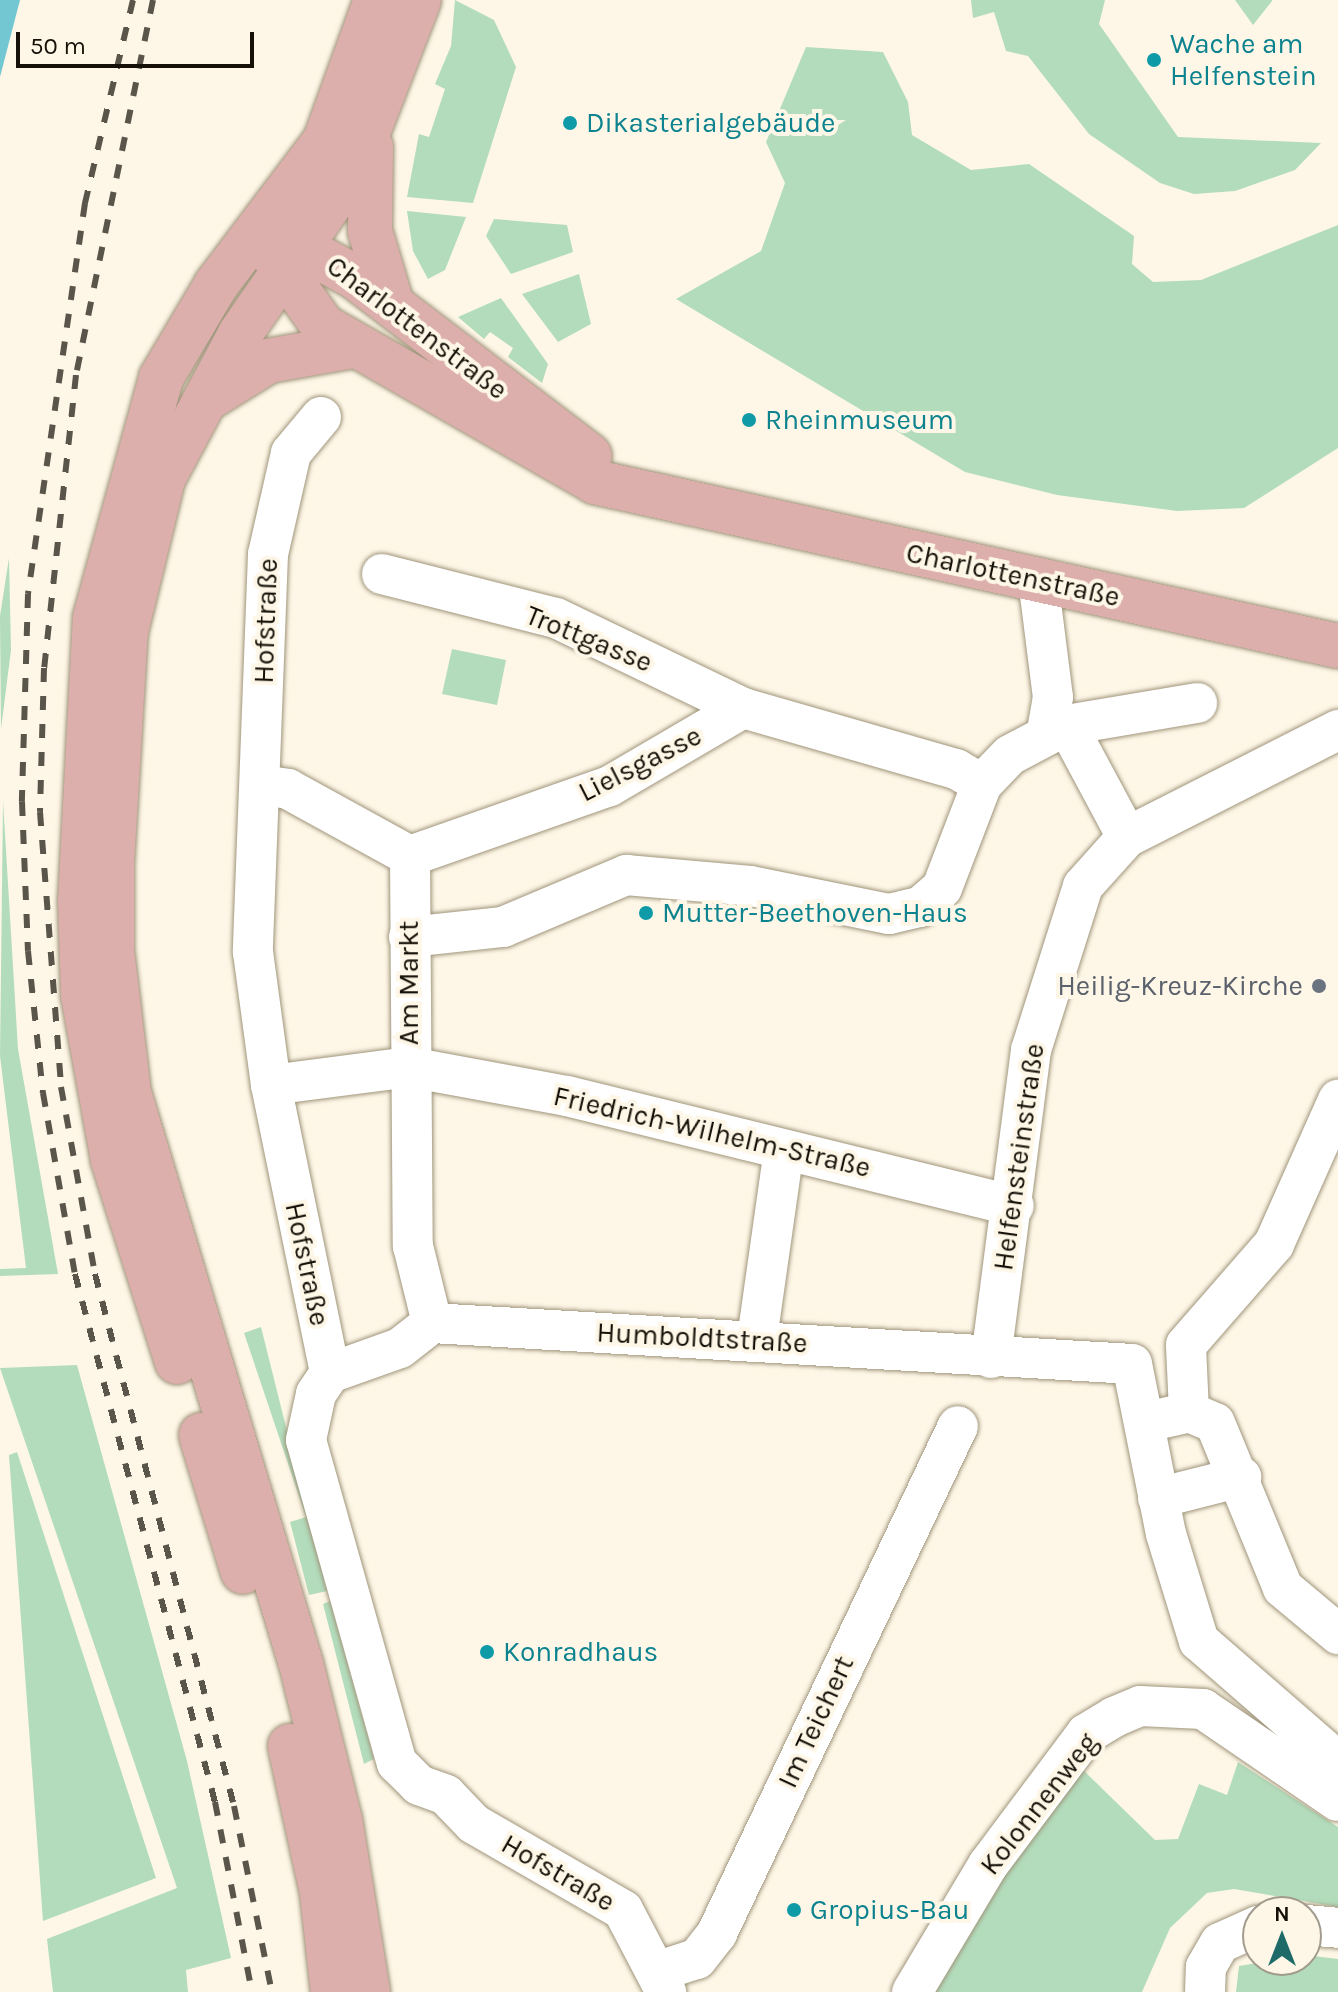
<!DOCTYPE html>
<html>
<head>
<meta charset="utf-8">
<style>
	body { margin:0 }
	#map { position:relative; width:1338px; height:1992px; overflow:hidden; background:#fef7e7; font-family:Karla,sans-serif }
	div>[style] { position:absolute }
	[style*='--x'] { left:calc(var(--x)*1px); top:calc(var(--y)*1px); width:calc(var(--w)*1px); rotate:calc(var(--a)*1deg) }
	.green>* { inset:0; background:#b2dcbc }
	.water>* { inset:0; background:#73c7d3 }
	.roads { filter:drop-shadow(0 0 2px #a0957b) drop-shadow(0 0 2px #a0957b) }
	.minor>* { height:40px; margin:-20px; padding:0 20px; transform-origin:20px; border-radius:20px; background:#fff }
	.major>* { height:44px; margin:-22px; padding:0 22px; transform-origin:22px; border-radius:22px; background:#dcafac }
	.rail>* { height:6px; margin-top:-3px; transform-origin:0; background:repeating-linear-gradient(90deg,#5a554a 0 14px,transparent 0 28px) }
	.dots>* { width:22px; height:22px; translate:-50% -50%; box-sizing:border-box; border:4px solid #fef7e7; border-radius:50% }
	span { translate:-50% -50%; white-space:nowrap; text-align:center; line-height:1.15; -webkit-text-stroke:8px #fef7e7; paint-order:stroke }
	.culture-label { font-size:28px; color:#0d838f }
	.left { translate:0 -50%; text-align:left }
	.street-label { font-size:28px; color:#151108 }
	.worship-label { font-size:28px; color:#5b616d }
	.right { translate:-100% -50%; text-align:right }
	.north { position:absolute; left:1242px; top:1896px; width:80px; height:80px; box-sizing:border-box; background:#fef7e7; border:2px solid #a19b8e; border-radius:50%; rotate:0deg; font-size:22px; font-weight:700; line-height:32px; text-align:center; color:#151108 }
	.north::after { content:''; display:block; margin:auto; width:28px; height:36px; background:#1d6a68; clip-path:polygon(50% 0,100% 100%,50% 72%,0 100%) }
	.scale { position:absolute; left:16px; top:32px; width:238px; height:36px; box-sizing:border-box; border:4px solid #151108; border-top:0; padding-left:10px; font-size:24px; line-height:28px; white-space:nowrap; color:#151108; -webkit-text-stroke:6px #fef7e7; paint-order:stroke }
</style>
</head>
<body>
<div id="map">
	<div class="green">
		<div style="clip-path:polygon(455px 0,494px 20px,516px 67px,473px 203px,407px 197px,419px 134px,429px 137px,445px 89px,435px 84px,451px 46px)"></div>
		<div style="clip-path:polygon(971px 0,1105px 0,1099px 24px,1178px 137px,1321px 143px,1295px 170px,1235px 191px,1194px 194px,1160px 183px,1089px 134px,1028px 56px,1006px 51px,994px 12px,973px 18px)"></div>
		<div style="clip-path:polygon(1235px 0,1272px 0,1272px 1px,1253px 25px)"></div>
		<div style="clip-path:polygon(806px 47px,883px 52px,908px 102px,912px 135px,971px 170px,1029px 164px,1134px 236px,1132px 264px,1153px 282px,1201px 280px,1338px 225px,1338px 448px,1244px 508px,1177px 511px,1057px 495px,965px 472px,676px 299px,761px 251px,785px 183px,766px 142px)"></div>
		<div style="clip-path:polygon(407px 211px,466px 217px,445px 270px,428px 279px,413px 251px)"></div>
		<div style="clip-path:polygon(494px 219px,567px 225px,573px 252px,511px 274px,486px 236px)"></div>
		<div style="clip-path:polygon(579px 274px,591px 324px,558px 342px,522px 294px)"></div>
		<div style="clip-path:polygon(501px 298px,548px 364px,542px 383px,508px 357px,513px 348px,490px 332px,484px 339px,458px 317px)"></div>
		<div style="clip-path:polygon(9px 558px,11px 650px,1px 729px,0 616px)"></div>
		<div style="clip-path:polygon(452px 649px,506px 660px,497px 705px,442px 694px)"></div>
		<div style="clip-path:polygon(3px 801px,18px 1049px,58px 1274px,0 1276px,0 1269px,26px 1268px,0 1056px)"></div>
		<div style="clip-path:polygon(261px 1327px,327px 1591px,309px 1595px,290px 1522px,306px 1517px,244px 1333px)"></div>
		<div style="clip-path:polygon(77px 1365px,187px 1761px,231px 1958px,186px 1970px,188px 1992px,53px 1992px,47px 1939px,177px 1888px,0 1368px)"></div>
		<div style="clip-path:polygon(17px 1452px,156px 1878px,43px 1921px,9px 1455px)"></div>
		<div style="clip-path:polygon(330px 1601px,374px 1759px,364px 1764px,323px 1604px)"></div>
		<div style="clip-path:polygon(1238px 1762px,1338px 1827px,1338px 1907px,1234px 1889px,1207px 1893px,1170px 1928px,1142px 1992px,934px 1992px,1001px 1875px,1080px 1767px,1155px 1840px,1178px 1839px,1199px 1784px,1227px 1795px)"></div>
		<div style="clip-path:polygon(1306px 1955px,1338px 1959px,1338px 1992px,1236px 1992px,1239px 1966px)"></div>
	</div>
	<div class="water">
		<div style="clip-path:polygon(0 0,20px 0,0 77px)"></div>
	</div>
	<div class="roads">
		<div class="minor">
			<div style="--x:321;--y:417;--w:47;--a:129.8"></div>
			<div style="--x:291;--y:453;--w:104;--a:102.8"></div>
			<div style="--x:268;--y:554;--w:398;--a:92.2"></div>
			<div style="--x:253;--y:952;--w:134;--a:82.3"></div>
			<div style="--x:271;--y:1085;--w:294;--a:78.4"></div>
			<div style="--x:330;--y:1373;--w:25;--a:124"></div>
			<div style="--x:316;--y:1394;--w:47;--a:102.3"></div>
			<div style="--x:306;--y:1440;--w:336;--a:74.3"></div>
			<div style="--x:397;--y:1763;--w:31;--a:45"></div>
			<div style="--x:419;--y:1785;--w:29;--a:20"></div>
			<div style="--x:446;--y:1795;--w:40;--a:46"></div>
			<div style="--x:474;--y:1824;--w:172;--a:30"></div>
			<div style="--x:623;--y:1910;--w:93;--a:62.3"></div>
			<div style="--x:382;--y:574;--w:179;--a:14.2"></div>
			<div style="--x:556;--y:618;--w:208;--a:25.7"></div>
			<div style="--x:743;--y:708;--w:222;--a:16"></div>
			<div style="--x:956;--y:769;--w:30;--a:30"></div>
			<div style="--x:1038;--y:579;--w:119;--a:82.8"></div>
			<div style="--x:1053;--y:697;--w:35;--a:100"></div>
			<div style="--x:1067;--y:725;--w:127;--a:61.8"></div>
			<div style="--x:261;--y:785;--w:27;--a:8"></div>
			<div style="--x:288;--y:789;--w:139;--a:28.8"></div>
			<div style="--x:410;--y:856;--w:212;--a:-19.3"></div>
			<div style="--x:610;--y:786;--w:154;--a:-30.4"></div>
			<div style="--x:410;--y:856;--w:390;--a:89.6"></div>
			<div style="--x:413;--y:1246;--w:79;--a:76.1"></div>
			<div style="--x:409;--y:937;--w:95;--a:-6.1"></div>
			<div style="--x:503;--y:927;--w:134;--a:-22.9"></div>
			<div style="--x:626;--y:875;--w:125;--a:5"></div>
			<div style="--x:751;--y:886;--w:141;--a:11.5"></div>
			<div style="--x:889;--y:914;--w:32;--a:-13"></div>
			<div style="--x:920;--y:907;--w:29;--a:-41"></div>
			<div style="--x:942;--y:888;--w:111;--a:-69"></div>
			<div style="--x:982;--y:784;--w:40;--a:-46"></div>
			<div style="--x:1010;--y:755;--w:64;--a:-27.8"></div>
			<div style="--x:1067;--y:725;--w:132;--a:-9.6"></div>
			<div style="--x:271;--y:1085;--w:139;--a:-7.4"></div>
			<div style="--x:409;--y:1067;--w:161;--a:10.4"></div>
			<div style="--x:567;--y:1096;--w:460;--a:13.8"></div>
			<div style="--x:757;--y:1339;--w:191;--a:-81.9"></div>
			<div style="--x:991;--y:1358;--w:311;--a:-82.6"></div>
			<div style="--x:1031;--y:1050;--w:172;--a:-72.4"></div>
			<div style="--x:1083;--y:886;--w:66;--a:-48.1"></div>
			<div style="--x:1127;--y:837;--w:237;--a:-26.9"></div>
			<div style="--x:330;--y:1373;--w:74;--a:-19.7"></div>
			<div style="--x:400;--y:1348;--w:41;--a:-38"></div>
			<div style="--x:432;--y:1323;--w:701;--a:3.35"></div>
			<div style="--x:1132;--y:1364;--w:173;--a:78.7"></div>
			<div style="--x:1166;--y:1534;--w:112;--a:72.9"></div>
			<div style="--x:1199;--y:1641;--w:184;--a:41"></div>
			<div style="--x:1189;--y:1412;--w:67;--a:-92.6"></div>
			<div style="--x:1186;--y:1345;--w:134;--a:-48.9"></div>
			<div style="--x:1274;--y:1244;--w:158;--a:-66"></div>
			<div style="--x:1164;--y:1418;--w:26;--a:-13"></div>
			<div style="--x:1189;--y:1412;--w:28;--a:23"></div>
			<div style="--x:1215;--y:1423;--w:178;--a:67.6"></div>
			<div style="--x:1283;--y:1588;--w:72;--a:39.9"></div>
			<div style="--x:1158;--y:1498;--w:86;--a:-14.2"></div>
			<div style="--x:1306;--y:1925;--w:32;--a:5"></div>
			<div style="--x:659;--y:1971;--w:40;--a:-18"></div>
			<div style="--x:697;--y:1959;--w:33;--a:-52"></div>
			<div style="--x:717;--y:1933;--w:561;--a:-64.58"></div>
			<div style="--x:912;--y:1992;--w:148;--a:-59.1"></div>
			<div style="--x:988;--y:1865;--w:164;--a:-53.2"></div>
			<div style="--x:1086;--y:1734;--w:33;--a:-31"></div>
			<div style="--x:1114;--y:1717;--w:28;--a:-23"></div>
			<div style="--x:1140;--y:1706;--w:63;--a:2.7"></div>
			<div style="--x:1203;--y:1709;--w:163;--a:34.3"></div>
			<div style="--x:1205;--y:1992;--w:25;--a:-88"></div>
			<div style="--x:1206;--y:1967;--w:28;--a:-60"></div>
			<div style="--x:1220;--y:1943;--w:42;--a:-24.1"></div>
		</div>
		<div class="major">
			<div style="--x:371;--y:147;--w:84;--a:90.7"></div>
			<div style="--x:370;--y:231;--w:77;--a:73.4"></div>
			<div style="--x:278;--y:235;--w:88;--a:28.6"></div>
			<div style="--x:355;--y:277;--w:295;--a:37.3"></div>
			<div style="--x:271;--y:252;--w:90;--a:54.9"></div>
			<div style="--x:323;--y:326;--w:314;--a:29.8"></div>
			<div style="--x:595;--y:482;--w:761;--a:12.45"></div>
			<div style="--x:207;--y:399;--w:72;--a:-31.9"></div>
			<div style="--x:268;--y:361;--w:86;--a:-10"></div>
			<div style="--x:177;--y:1362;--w:212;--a:-107.6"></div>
			<div style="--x:113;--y:1160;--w:168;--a:-100.3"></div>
			<div style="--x:83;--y:995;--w:93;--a:-91.8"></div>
			<div style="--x:80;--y:902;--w:284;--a:-87"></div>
			<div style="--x:95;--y:618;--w:249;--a:-74.6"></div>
			<div style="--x:161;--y:378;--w:108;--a:-59.4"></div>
			<div style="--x:216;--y:285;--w:181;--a:-52.9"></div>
			<div style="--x:325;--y:141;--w:150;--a:-70.1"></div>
			<div style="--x:201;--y:1435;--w:143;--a:73"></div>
			<div style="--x:290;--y:1746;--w:150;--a:77.7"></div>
			<div style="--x:322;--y:1893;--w:100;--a:83.7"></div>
			<div style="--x:368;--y:1992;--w:174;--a:-99.2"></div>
			<div style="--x:340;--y:1820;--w:161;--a:-104"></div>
			<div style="--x:301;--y:1664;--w:596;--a:-106.76"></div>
			<div style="--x:129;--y:1093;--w:143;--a:-96.8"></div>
			<div style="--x:112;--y:951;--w:87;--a:-90"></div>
			<div style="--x:112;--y:864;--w:233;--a:-86.6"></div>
			<div style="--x:126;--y:631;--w:156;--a:-76.3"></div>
			<div style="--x:163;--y:479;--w:164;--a:-62"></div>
			<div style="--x:240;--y:334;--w:198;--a:-55.3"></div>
			<div style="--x:353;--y:171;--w:183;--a:-68.9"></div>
		</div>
	</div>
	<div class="rail">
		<div style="--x:133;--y:0;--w:209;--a:103.3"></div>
		<div style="--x:85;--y:203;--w:395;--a:98.3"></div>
		<div style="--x:28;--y:594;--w:208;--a:91.7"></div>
		<div style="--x:22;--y:802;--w:149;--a:87.7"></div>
		<div style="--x:28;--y:951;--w:143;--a:84"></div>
		<div style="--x:43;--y:1093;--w:184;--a:80"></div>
		<div style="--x:75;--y:1274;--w:546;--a:75.15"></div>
		<div style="--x:215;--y:1802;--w:194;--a:79"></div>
		<div style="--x:153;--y:0;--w:383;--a:101.6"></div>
		<div style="--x:76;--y:375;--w:295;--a:96.2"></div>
		<div style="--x:44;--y:668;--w:144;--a:91.6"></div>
		<div style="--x:40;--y:812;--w:276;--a:85.6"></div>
		<div style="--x:61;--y:1087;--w:190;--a:79.7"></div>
		<div style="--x:95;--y:1274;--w:550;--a:75.36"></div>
		<div style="--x:234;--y:1806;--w:190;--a:78.5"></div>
	</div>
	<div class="dots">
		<div style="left:1154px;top:60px;background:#0f9aa8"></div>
		<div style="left:570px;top:123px;background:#0f9aa8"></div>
		<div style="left:749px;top:420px;background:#0f9aa8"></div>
		<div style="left:646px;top:913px;background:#0f9aa8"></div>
		<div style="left:1319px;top:986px;background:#6b7280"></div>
		<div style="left:487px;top:1652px;background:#0f9aa8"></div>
		<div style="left:794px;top:1910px;background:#0f9aa8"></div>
	</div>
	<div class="culture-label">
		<span class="left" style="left:1170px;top:60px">Wache am<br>Helfenstein</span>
		<span class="left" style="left:586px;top:123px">Dikasterialgebäude</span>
		<span class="left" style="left:765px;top:420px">Rheinmuseum</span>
		<span class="left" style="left:662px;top:913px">Mutter-Beethoven-Haus</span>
		<span class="left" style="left:503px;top:1652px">Konradhaus</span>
		<span class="left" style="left:810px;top:1910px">Gropius-Bau</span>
	</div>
	<div class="street-label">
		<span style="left:417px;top:328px;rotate:37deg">Charlottenstraße</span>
		<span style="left:1013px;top:575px;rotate:12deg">Charlottenstraße</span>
		<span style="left:266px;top:621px;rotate:-88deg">Hofstraße</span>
		<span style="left:589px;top:639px;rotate:22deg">Trottgasse</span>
		<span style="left:640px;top:764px;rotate:-27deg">Lielsgasse</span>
		<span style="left:409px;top:983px;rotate:-90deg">Am Markt</span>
		<span style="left:712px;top:1132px;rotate:13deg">Friedrich-Wilhelm-Straße</span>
		<span style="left:1019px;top:1157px;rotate:-82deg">Helfensteinstraße</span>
		<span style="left:307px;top:1264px;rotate:78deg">Hofstraße</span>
		<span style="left:702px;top:1338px;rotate:3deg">Humboldtstraße</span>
		<span style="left:816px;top:1722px;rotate:-65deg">Im Teichert</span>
		<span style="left:1039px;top:1804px;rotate:-52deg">Kolonnenweg</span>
		<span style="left:558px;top:1873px;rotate:30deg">Hofstraße</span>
	</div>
	<div class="worship-label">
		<span class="right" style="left:1303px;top:986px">Heilig-Kreuz-Kirche</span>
	</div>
	<div class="north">N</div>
	<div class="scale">50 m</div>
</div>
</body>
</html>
